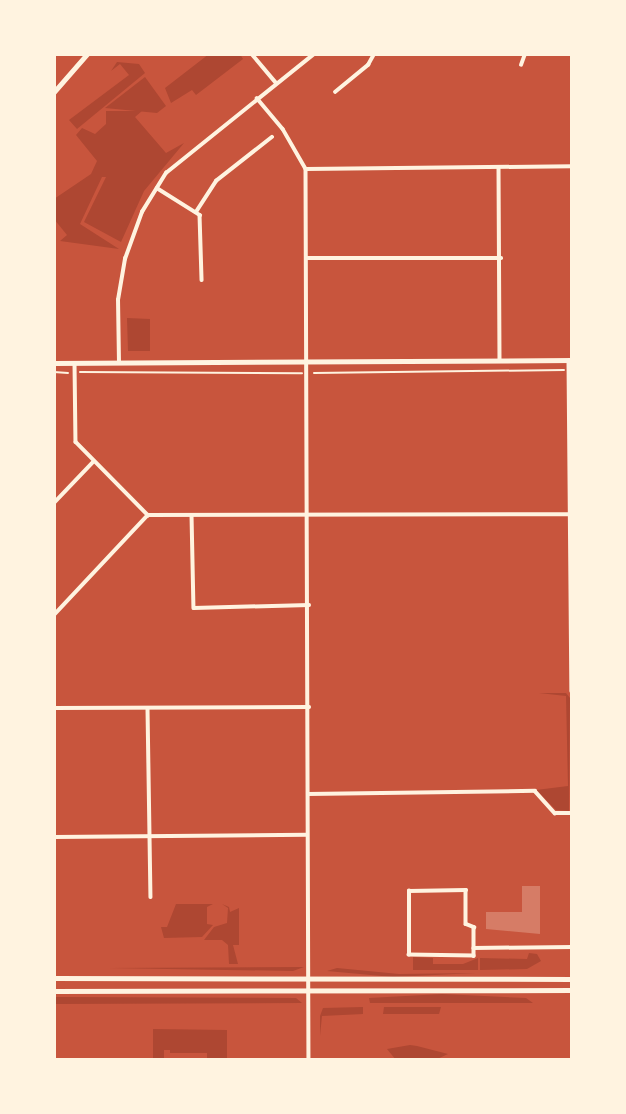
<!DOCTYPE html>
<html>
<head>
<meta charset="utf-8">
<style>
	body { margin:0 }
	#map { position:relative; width:626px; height:1114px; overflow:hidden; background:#c8553d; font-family:"Archivo Narrow",sans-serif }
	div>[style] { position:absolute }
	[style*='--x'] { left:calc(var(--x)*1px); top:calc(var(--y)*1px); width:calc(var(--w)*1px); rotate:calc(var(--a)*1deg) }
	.green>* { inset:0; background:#ae4732 }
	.building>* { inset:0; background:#d67c66 }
	.path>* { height:2px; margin:-1px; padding:0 1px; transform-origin:1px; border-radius:1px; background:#fff3e0 }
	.minor>* { height:3.5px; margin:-1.75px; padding:0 1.75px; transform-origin:1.75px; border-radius:1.75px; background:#fff3e0 }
	.tertiary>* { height:4.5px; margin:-2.25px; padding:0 2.25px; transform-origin:2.25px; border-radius:2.25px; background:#fff3e0 }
	.secondary>* { height:5px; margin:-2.5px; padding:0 2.5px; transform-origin:2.5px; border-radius:2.5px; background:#fff3e0 }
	span { translate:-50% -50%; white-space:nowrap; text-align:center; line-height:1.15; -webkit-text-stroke:6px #fff3e0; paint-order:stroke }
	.frame { position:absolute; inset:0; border:56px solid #fff3e0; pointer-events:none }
</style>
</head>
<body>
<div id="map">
	<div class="green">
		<div style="clip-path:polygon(209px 54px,240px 54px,243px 59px,196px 95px,192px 90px,171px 103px,165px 88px)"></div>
		<div style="clip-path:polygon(117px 62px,139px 64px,145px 73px,77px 129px,69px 120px,129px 75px,120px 64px,111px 71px)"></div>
		<div style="clip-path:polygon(145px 77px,166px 106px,157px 113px,105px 108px)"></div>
		<div style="clip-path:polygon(106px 111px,142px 111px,135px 117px,166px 153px,184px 143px,144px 191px,121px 242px,84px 222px,106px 177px,102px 177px,80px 224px,119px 249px,60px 241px,67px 235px,54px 219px,54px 199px,91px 174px,97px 161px,76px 135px,82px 128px,95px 134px,106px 124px)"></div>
		<div style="clip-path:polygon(127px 318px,150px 319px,150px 351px,128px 351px)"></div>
		<div style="clip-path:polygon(539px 693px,566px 693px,570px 698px,569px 811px,556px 810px,536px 790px,568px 786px,566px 696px)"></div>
		<div style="clip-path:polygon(176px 904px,213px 904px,207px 907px,207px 924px,213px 925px,202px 937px,164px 938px,161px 927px,167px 927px)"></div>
		<div style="clip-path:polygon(222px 904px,229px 907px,230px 912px,239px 908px,239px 945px,233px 945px,238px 964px,229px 964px,228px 945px,222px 940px,204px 940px,214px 927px,227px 923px,228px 908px)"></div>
		<div style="clip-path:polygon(529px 953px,537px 954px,541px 961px,527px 969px,480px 970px,480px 958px,527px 959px)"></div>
		<div style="clip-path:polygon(413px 957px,433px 958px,433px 964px,463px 964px,478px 958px,478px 970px,413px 970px)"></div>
		<div style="clip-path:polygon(304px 967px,293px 971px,109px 968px)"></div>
		<div style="clip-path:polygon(337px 968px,399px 974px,476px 973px,393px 977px,327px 971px)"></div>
		<div style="clip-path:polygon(442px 994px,526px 998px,533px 1003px,370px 1003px,369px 998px)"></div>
		<div style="clip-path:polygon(54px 997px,296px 998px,302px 1003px,54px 1004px)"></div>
		<div style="clip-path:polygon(363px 1007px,363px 1014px,322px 1016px,320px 1036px,320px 1016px,323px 1008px)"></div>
		<div style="clip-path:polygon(384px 1007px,441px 1007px,439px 1014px,383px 1014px)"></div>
		<div style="clip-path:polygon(153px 1029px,227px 1030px,227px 1060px,207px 1060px,207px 1053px,170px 1053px,170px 1050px,164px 1050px,164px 1060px,153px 1060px)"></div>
		<div style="clip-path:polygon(410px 1045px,417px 1046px,448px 1054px,435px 1060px,396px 1060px,387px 1049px)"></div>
	</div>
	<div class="building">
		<div style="clip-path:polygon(522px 886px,540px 886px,540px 934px,486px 929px,486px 912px,522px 912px)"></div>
	</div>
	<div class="path">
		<div style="--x:54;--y:372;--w:14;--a:4"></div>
		<div style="--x:80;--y:372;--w:222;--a:0.3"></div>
		<div style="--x:314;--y:373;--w:250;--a:-0.7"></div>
	</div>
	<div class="minor">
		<div style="--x:252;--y:54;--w:38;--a:50"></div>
		<div style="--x:521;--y:65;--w:12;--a:-70"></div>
		<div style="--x:335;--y:92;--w:43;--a:-39.3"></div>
		<div style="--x:368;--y:65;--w:13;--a:-61"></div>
		<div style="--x:257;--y:98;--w:40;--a:50"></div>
		<div style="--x:283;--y:129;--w:46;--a:60.1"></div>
		<div style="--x:306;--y:169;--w:891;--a:89.81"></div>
		<div style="--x:499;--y:167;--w:193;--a:89.7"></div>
		<div style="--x:306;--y:169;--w:266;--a:-0.6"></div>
		<div style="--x:157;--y:188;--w:51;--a:32.1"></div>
		<div style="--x:200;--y:215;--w:65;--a:88.2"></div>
		<div style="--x:196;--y:212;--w:37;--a:-57"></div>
		<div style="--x:216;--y:181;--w:71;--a:-38.2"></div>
		<div style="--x:306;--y:258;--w:195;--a:0"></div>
		<div style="--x:569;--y:361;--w:330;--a:89.5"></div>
		<div style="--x:75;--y:363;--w:79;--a:89.3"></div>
		<div style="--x:76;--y:442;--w:103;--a:45.4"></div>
		<div style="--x:148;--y:515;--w:422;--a:-0.1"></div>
		<div style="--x:119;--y:363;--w:63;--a:-90.9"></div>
		<div style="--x:118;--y:300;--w:42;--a:-80.3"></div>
		<div style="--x:125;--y:259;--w:50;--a:-70.1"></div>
		<div style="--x:142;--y:212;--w:46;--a:-58.4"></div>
		<div style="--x:166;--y:173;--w:190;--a:-38.8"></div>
		<div style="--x:54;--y:503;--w:57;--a:-46.4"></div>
		<div style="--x:192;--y:515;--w:93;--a:88.8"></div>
		<div style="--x:194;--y:608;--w:115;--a:-1.5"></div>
		<div style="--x:54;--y:615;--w:137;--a:-46.8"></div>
		<div style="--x:54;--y:708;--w:255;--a:-0.2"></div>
		<div style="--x:148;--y:709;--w:188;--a:89.1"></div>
		<div style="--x:308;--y:794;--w:227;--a:-0.8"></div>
		<div style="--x:535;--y:791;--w:30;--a:48"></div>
		<div style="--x:555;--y:813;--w:17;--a:0"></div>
		<div style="--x:54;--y:837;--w:253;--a:-0.5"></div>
		<div style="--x:474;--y:948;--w:8;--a:90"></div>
		<div style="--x:474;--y:956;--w:65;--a:-179.1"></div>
		<div style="--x:409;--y:955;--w:64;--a:-90"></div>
		<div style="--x:409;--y:891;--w:57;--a:-1"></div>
		<div style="--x:466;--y:890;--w:34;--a:90"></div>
		<div style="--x:466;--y:924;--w:9;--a:21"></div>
		<div style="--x:474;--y:927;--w:21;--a:90"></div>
		<div style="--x:474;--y:948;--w:98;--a:-0.6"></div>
	</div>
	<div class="tertiary">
		<div style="--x:54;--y:92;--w:50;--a:-49"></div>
		<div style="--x:54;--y:363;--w:518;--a:-0.33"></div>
	</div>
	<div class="secondary">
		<div style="--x:54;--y:978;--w:518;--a:0.11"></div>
		<div style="--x:54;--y:991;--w:518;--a:-0.11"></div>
	</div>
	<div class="frame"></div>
</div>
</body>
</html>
